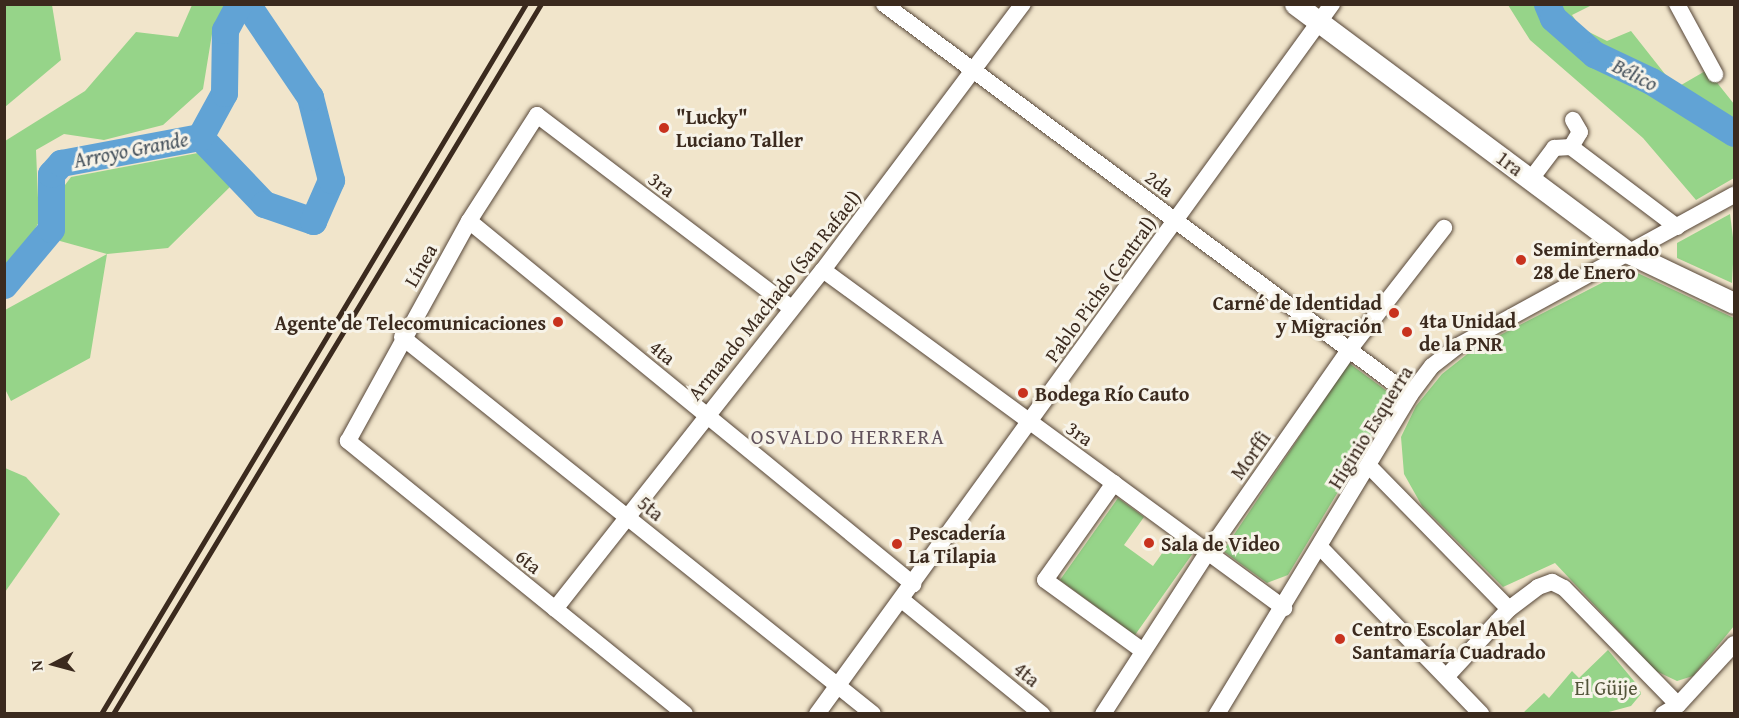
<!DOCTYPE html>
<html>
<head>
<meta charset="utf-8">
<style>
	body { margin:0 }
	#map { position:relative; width:1739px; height:718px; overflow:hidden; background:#f1e5cb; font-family:"Gentium Book Plus",serif }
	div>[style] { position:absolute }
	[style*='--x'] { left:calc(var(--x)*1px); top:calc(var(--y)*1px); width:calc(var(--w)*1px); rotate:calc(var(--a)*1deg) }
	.green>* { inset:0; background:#96d489 }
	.river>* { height:27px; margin:-13.5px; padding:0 13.5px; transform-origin:13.5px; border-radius:13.5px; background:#61a3d5 }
	.roads { filter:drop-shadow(0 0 2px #564638) drop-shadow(0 0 2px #564638) }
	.minor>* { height:16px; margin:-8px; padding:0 8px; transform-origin:8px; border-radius:8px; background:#fff }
	.major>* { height:21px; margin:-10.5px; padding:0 10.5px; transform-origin:10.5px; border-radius:10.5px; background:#fff }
	.rail>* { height:4.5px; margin:-2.25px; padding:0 2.25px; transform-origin:2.25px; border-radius:2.25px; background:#3b2a1e }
	.dots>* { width:16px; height:16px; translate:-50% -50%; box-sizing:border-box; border:3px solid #f7f3e8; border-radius:50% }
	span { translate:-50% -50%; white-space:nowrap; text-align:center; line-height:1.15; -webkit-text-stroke:6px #f7f3e8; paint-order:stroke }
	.poi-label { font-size:20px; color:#3b2a1e; font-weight:700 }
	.left { translate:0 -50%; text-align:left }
	.right { translate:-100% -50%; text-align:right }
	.street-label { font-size:20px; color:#3b2a1e }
	.park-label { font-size:20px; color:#525439 }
	.water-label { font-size:21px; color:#48545e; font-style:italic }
	.neighbourhood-label { font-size:21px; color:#62525c; letter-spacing:1.5px }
	.frame { position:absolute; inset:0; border:6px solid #3b2a1e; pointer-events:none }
	.north { position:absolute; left:24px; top:634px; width:60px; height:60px; -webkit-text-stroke:4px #f7f3e8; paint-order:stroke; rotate:264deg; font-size:16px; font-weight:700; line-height:24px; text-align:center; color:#3b2a1e }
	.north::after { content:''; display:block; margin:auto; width:21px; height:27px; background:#3b2a1e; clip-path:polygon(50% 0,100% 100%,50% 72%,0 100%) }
</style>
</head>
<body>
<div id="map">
	<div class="green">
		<div style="clip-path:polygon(5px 4px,52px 5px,61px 60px,5px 107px)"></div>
		<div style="clip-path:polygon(192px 5px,226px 5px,212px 34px,203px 89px,163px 125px,104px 140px,64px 134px,36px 150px,39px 222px,20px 255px,5px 269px,5px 141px,85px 91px,136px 32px,178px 37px)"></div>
		<div style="clip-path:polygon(1508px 5px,1592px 5px,1572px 15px,1581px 28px,1607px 41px,1631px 31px,1676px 88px,1707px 70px,1734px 104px,1734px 178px,1696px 200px,1643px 138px,1530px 40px)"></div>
		<div style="clip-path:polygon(203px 152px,235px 182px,168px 248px,107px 254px,90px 358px,11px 401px,5px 389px,5px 310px,107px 254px,60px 241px,59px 193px,71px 177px)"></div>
		<div style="clip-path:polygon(1730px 214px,1734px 245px,1732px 283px,1677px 258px,1677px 243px)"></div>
		<div style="clip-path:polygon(1629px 269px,1734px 318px,1734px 626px,1693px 676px,1677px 681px,1656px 671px,1555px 563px,1503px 587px,1422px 506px,1404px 474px,1401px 437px,1416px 406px,1442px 374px,1475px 348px)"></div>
		<div style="clip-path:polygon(1349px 363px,1395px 397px,1288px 575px,1267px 583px,1223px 551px)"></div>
		<div style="clip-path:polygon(5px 468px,26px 477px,60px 514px,5px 592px)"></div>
		<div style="clip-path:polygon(1118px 498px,1144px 517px,1124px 545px,1153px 566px,1173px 538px,1193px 553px,1135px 635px,1060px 580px)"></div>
		<div style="clip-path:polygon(1608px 650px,1639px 687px,1641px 694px,1631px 706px,1605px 713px,1523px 713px,1544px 693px,1549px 698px,1572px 671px,1579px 678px)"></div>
	</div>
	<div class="river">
		<div style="--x:1547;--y:4;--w:15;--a:67"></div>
		<div style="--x:1553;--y:18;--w:55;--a:41.3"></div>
		<div style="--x:1594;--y:54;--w:63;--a:25.3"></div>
		<div style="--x:1651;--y:81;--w:98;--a:32.1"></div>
		<div style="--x:200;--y:137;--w:93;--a:46.3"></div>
		<div style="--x:264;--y:204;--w:52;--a:19.1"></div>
		<div style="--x:313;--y:221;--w:45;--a:-66.3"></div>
		<div style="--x:331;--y:180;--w:86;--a:-104.2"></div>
		<div style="--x:310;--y:97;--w:112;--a:-124.1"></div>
		<div style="--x:4;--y:285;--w:73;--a:-50"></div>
		<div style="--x:51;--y:229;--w:55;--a:-90"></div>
		<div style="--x:51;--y:174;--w:15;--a:-48"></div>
		<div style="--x:61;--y:163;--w:141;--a:-10.6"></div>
		<div style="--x:200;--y:137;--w:50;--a:-61.4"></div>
		<div style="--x:224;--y:93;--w:63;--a:-89.1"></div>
		<div style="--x:225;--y:30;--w:30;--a:-62"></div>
	</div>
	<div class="roads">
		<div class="minor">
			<div style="--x:884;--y:4;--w:655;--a:36.63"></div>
			<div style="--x:1677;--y:4;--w:80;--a:61.5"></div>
			<div style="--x:1571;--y:147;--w:17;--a:-59"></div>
			<div style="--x:1580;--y:132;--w:14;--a:-120"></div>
			<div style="--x:1531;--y:179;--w:39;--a:-53"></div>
			<div style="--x:1554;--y:148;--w:17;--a:-3"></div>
			<div style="--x:1571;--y:147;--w:133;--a:37"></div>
			<div style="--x:469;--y:221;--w:574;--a:39.27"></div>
			<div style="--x:823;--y:270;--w:572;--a:36.25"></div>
			<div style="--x:402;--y:337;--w:603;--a:38.67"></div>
			<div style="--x:1369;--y:466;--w:200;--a:45.6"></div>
			<div style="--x:1114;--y:483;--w:119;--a:125.4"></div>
			<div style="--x:1045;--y:580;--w:121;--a:35.9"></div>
			<div style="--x:1320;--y:547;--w:232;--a:46"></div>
			<div style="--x:902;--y:600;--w:181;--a:39.2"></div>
			<div style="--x:555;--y:609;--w:432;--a:-51.7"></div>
			<div style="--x:823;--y:270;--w:333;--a:-53.1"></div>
			<div style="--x:1446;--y:677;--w:93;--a:-47.2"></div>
			<div style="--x:1509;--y:609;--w:36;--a:-37"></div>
			<div style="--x:1538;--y:587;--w:15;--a:-20"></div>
			<div style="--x:1552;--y:582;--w:13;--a:27"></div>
			<div style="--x:1564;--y:588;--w:163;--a:45.7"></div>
			<div style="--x:685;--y:714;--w:434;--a:-141"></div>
			<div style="--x:348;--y:441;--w:251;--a:-61.2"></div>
			<div style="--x:469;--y:221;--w:126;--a:-57.3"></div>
			<div style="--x:537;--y:115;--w:319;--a:37.2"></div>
			<div style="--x:817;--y:714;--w:877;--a:-54.04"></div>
			<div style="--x:1103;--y:714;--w:193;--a:-57.1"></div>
			<div style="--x:1208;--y:552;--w:246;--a:-55.1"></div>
			<div style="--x:1349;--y:350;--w:155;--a:-52.1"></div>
			<div style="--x:1217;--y:714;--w:373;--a:-58.8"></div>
			<div style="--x:1410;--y:395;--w:36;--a:-53"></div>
			<div style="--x:1432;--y:366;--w:33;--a:-38"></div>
			<div style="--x:1458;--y:346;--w:315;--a:-28.7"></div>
			<div style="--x:1663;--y:714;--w:17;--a:-31"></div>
			<div style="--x:1678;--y:705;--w:83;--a:-47.4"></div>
		</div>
		<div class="major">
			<div style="--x:1295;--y:4;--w:417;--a:36.7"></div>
			<div style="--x:1629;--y:253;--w:116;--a:25.5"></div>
		</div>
	</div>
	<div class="rail">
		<div style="--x:101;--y:714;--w:827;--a:-59.1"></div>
		<div style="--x:113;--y:714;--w:829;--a:-58.92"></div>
	</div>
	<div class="dots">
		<div style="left:664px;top:128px;background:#c8321e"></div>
		<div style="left:1521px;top:260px;background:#c8321e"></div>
		<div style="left:1394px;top:313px;background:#c8321e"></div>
		<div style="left:558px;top:322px;background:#c8321e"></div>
		<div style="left:1407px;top:332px;background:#c8321e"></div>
		<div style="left:1023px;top:393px;background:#c8321e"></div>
		<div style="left:1149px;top:543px;background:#c8321e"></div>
		<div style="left:897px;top:544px;background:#c8321e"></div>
		<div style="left:1340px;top:639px;background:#c8321e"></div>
	</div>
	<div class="poi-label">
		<span class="left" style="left:676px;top:128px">"Lucky"<br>Luciano Taller</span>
		<span class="left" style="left:1533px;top:260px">Seminternado<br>28 de Enero</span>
		<span class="right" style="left:1382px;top:314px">Carné de Identidad<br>y Migración</span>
		<span class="left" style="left:1419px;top:332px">4ta Unidad<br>de la PNR</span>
		<span class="right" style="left:546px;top:322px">Agente de Telecomunicaciones</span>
		<span class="left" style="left:1035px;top:393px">Bodega Río Cauto</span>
		<span class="left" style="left:909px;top:544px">Pescadería<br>La Tilapia</span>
		<span class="left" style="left:1161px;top:543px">Sala de Video</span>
		<span class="left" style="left:1352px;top:640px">Centro Escolar Abel<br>Santamaría Cuadrado</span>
	</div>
	<div class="street-label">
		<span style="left:1510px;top:163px;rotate:37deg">1ra</span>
		<span style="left:1160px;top:183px;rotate:37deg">2da</span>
		<span style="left:662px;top:184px;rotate:37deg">3ra</span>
		<span style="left:420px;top:265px;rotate:-60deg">Línea</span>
		<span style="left:1100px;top:289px;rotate:-54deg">Pablo Pichs (Central)</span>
		<span style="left:774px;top:295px;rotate:-51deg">Armando Machado (San Rafael)</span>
		<span style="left:663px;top:352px;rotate:39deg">4ta</span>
		<span style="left:1370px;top:427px;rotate:-58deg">Higinio Esquerra</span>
		<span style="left:1080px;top:433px;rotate:35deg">3ra</span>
		<span style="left:1250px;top:455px;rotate:-55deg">Morffi</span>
		<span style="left:651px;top:508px;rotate:39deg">5ta</span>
		<span style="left:529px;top:561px;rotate:39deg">6ta</span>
		<span style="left:1027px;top:674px;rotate:39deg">4ta</span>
	</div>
	<div class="park-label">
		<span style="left:1606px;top:687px">El Güije</span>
	</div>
	<div class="water-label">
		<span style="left:1635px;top:75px;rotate:27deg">Bélico</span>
		<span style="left:131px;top:150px;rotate:-11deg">Arroyo Grande</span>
	</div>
	<div class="neighbourhood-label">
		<span style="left:848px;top:437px">OSVALDO HERRERA</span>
	</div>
	<div class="frame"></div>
	<div class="north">N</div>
</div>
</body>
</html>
